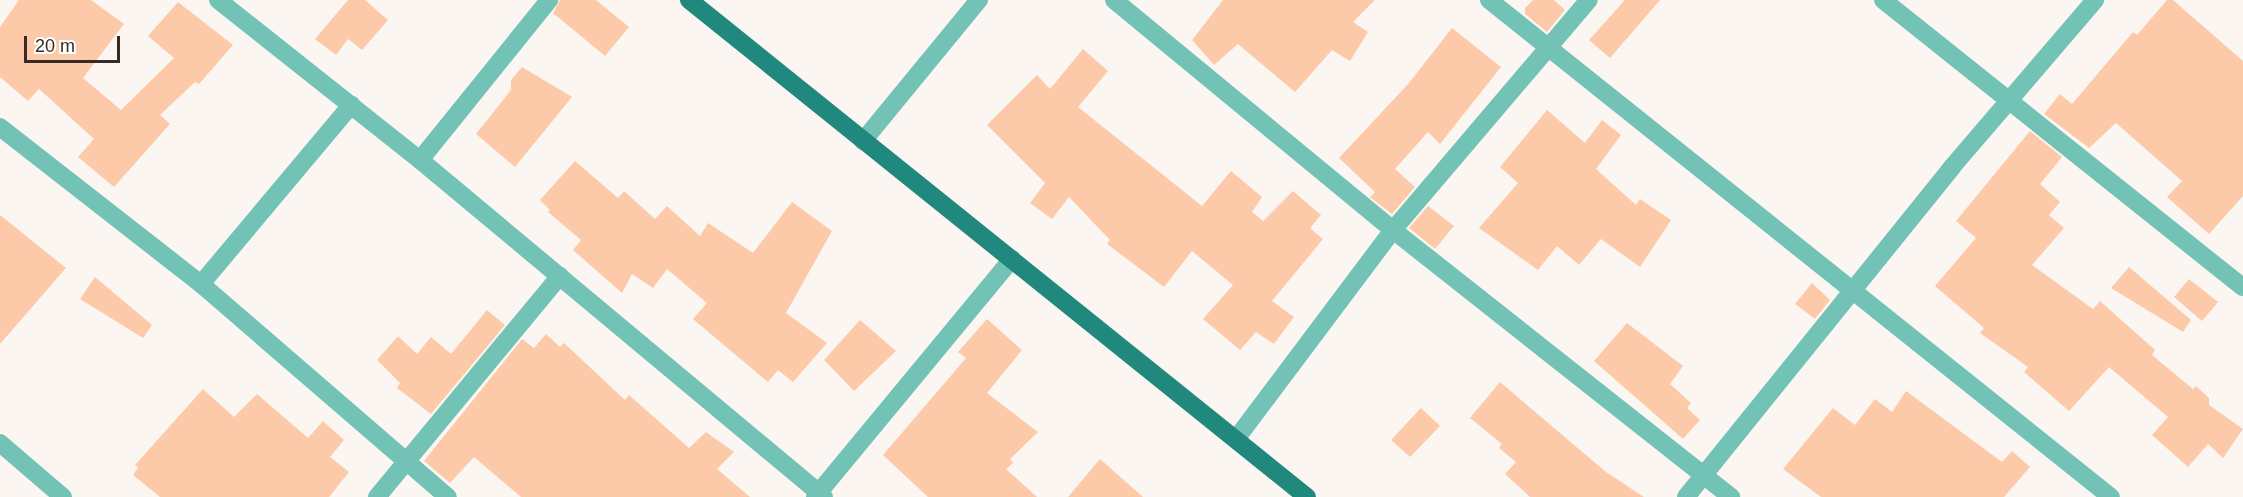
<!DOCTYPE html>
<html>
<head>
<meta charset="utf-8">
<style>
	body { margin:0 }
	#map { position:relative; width:2243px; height:497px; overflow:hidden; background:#fcf6f2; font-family:Arial,sans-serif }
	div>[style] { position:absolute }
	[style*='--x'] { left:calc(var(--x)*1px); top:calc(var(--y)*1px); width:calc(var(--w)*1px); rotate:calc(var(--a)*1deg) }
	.building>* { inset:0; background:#fccaa8 }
	.minor>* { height:18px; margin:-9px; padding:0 9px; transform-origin:9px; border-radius:9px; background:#72c2b6 }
	.major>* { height:18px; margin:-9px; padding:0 9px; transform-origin:9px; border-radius:9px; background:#20887c }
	span { translate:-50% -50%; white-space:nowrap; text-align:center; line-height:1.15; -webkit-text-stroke:5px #fff; paint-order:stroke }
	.scale { position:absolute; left:24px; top:36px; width:96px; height:27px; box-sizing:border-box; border:3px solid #362a23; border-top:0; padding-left:8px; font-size:18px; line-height:21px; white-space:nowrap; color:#362a23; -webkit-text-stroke:4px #fff; paint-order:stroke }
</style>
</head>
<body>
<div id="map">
	<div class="building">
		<div style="clip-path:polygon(19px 0,91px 0,124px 24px,83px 78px,121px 110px,174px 58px,148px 36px,178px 2px,233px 45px,199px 84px,195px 82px,160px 115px,170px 124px,114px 187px,78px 157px,94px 139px,39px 89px,28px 101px,0 77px,0 27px)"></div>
		<div style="clip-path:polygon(348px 0,365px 0,388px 20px,362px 50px,348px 39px,336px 55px,315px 39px)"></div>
		<div style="clip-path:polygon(560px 0,596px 0,629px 27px,605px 56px,553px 13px)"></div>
		<div style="clip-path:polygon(1223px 0,1375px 0,1353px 22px,1368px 32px,1350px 61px,1332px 50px,1295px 92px,1238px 44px,1214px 65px,1192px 40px)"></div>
		<div style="clip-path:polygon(1533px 0,1554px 0,1565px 10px,1547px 32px,1525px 14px,1525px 8px)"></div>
		<div style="clip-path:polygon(1625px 0,1660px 0,1610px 58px,1589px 40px)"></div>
		<div style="clip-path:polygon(2167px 0,2173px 0,2243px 61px,2243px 196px,2209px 234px,2167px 197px,2182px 181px,2116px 123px,2089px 148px,2044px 114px,2060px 94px,2072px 104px,2133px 32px,2137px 35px)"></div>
		<div style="clip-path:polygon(1452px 28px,1501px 67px,1440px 144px,1428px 132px,1395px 169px,1415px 187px,1392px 214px,1370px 197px,1375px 192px,1339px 158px,1409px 83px)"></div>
		<div style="clip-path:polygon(1083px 49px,1108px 71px,1078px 107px,1202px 206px,1231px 171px,1262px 197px,1252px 212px,1263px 221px,1293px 191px,1321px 215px,1310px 228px,1323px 239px,1272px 301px,1294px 317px,1274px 344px,1256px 332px,1240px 350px,1203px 319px,1233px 285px,1192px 251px,1164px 287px,1107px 244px,1110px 240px,1069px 197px,1052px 219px,1030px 203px,1045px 183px,987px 125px,1037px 75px,1050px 89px)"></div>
		<div style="clip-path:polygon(522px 67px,572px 97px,515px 167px,476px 134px,511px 90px,511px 80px)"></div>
		<div style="clip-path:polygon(1547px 110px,1585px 143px,1602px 120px,1621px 135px,1596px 169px,1636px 205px,1640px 199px,1671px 220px,1640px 267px,1601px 239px,1579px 265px,1557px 246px,1538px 270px,1479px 228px,1518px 183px,1500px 167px)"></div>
		<div style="clip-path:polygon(2030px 131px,2062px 157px,2040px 184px,2060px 202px,2049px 215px,2064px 228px,2032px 265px,2093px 309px,2100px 301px,2155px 350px,2152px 355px,2193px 389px,2196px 386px,2209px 398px,2209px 405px,2243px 429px,2223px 458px,2208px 444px,2188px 467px,2152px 435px,2168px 417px,2109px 367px,2069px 411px,2024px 372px,2028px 367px,1980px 333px,1984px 328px,1935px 286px,1976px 238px,1956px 221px)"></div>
		<div style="clip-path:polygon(575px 161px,618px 198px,624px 191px,655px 219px,667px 206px,700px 236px,708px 223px,753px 253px,792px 202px,832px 231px,786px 313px,827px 343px,793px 382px,778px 370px,768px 382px,693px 319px,707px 303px,667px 269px,653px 288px,632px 274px,622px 293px,573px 250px,581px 240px,548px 212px,550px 210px,540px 200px)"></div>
		<div style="clip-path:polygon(1428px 206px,1454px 226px,1435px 249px,1409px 228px)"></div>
		<div style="clip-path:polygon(0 215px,66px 268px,0 344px)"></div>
		<div style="clip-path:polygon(2129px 267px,2191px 320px,2183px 332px,2111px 288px)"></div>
		<div style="clip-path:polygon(95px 277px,152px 325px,143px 338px,80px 299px)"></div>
		<div style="clip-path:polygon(2189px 279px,2218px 302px,2202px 321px,2174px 297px)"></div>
		<div style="clip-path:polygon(1812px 283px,1830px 300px,1815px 319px,1795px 304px)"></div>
		<div style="clip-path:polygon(487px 310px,505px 325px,431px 414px,397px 388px,400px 383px,377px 360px,398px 336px,417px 354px,431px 337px,451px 354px)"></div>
		<div style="clip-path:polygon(987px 319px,1022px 350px,987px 393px,1038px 432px,1010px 459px,1013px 463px,1006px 469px,1037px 497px,928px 497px,883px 455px,966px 358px,958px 352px)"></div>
		<div style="clip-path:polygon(860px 320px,896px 351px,854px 391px,824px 360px)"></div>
		<div style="clip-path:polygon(1627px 323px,1683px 366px,1670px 384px,1691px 403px,1687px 408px,1700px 420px,1683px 439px,1594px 361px)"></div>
		<div style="clip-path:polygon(546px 334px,560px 347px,564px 343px,625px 400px,629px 395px,689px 448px,706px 432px,734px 452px,717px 469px,750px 497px,521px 497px,474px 457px,450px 483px,424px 461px,522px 339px,534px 348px)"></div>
		<div style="clip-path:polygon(1500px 382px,1606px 472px,1644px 497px,1530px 497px,1505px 474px,1516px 462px,1499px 448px,1502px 444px,1470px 418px)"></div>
		<div style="clip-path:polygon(203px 389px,234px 417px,257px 394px,308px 438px,323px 421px,344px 440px,330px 457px,349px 472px,329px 497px,160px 497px,133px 475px,138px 468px,135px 465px)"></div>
		<div style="clip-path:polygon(1906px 391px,2002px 462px,2012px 451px,2030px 467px,2004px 497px,1821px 497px,1783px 469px,1833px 408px,1855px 425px,1875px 399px,1892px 412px)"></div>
		<div style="clip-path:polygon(1421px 408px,1440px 426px,1410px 457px,1391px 440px)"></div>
		<div style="clip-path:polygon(1100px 459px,1143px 497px,1068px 497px)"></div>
	</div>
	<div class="minor">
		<div style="--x:218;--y:0;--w:258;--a:38.4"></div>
		<div style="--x:420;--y:160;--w:526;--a:39.83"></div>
		<div style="--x:1114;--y:0;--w:362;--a:39.5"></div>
		<div style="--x:1393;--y:230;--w:431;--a:38.3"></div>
		<div style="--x:1489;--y:0;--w:796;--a:38.63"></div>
		<div style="--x:1883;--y:0;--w:460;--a:38.6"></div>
		<div style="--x:0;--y:127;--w:255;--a:38"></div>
		<div style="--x:201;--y:284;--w:326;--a:40.8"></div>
		<div style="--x:863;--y:141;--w:183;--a:-50.6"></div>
		<div style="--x:420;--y:160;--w:206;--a:-51.1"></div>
		<div style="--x:201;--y:284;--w:234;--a:-50"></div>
		<div style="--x:1236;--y:439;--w:261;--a:-53.1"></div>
		<div style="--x:1393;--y:230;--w:302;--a:-49.6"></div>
		<div style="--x:0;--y:443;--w:83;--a:40.6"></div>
		<div style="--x:377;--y:497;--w:287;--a:-50.4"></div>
		<div style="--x:815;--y:497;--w:309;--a:-50.4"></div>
		<div style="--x:1686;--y:497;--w:424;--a:-51.1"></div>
		<div style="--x:1952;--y:167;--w:220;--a:-49.4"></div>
	</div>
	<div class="major">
		<div style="--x:689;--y:0;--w:793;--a:38.81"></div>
	</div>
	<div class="scale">20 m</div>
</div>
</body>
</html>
